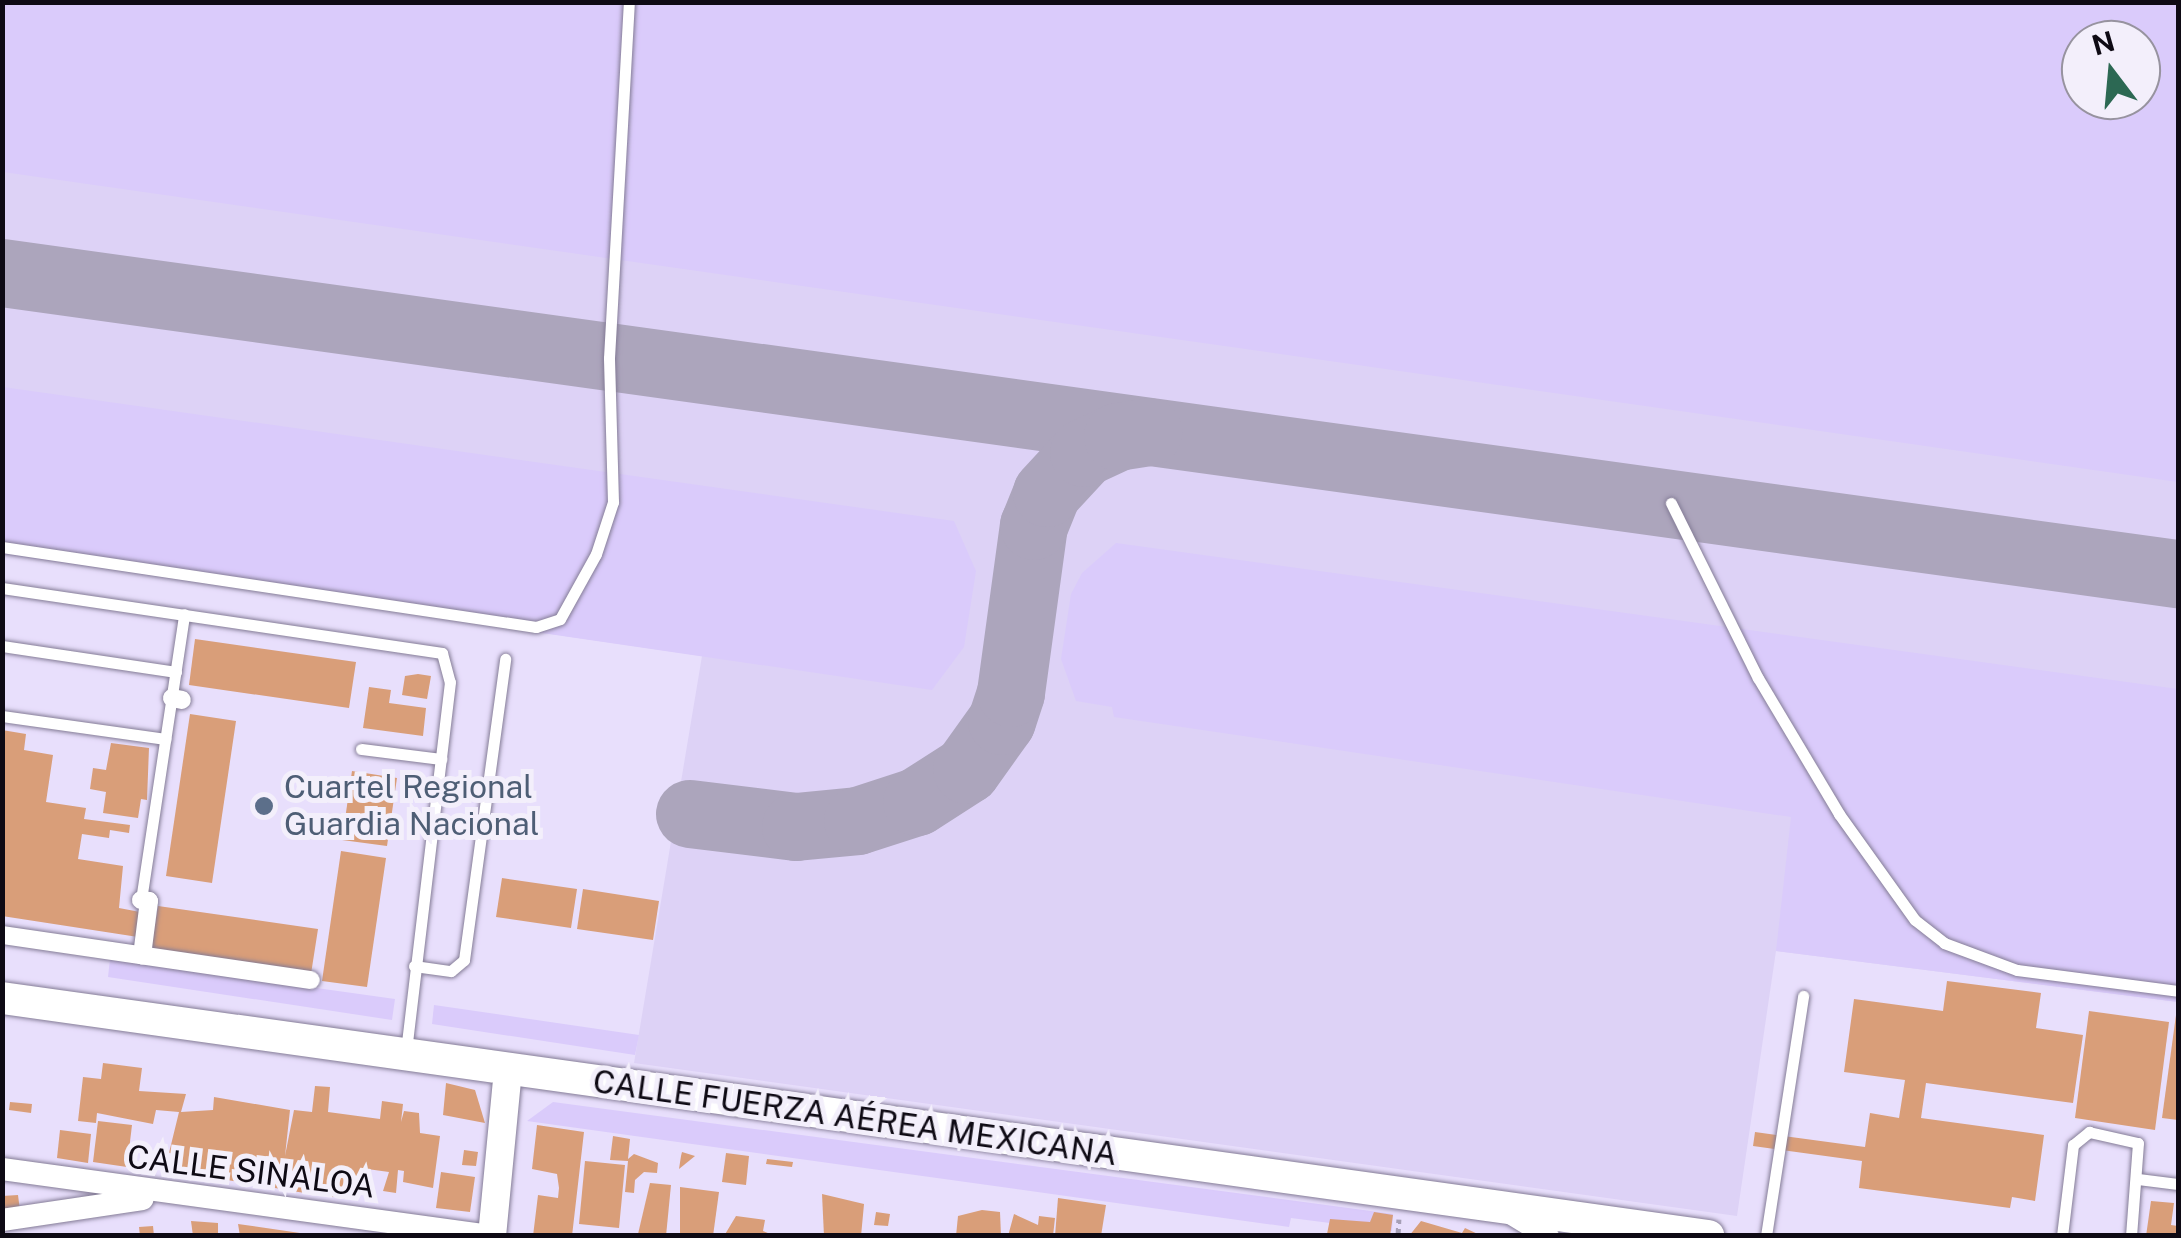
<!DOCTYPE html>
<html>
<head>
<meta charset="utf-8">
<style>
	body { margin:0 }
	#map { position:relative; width:2181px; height:1238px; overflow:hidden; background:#e8dffc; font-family:"Public Sans",sans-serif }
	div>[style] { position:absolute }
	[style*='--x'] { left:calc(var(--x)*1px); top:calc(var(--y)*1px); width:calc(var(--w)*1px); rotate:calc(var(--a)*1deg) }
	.built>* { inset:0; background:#ddd2f6 }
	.green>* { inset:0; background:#dacbfb }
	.taxiway>* { height:68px; margin:-34px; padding:0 34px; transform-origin:34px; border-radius:34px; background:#aca5bc }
	.building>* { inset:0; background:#d99e79 }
	.path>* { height:5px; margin-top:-2.5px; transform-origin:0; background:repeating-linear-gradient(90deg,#a69fb6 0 8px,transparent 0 13px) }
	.roads { filter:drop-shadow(0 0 2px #847c96) drop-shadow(0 0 2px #847c96) }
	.service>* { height:11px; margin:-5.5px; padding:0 5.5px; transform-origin:5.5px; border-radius:5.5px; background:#fff }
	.pedestrian>* { height:18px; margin:-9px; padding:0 9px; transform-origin:9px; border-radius:9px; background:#fff }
	.minor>* { height:22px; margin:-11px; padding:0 11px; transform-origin:11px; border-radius:11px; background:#fff }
	.tertiary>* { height:28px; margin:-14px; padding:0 14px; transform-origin:14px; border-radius:14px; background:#fff }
	.secondary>* { height:32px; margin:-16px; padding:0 16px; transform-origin:16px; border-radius:16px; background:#fff }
	.dots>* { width:28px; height:28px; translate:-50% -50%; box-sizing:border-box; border:5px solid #f3effb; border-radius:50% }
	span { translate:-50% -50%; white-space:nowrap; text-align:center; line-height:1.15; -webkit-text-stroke:10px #f3effb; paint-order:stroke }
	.service-label { font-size:32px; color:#4e5e75 }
	.left { translate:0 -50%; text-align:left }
	.street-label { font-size:32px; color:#0e0a14 }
	.frame { position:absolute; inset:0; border:5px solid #0e0a14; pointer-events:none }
	.north { position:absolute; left:2061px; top:20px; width:100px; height:100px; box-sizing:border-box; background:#f3effb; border:2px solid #97939f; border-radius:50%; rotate:344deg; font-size:28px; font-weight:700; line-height:40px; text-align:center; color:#0e0a14 }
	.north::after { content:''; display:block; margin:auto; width:35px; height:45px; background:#2c6853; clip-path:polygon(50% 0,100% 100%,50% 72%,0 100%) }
</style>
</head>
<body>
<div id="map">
	<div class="built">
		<div style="clip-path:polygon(evenodd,3px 3px,2178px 3px,2178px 1002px,1776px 951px,1737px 1216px,634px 1063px,702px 656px,3px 554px,3px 3px,2081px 40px,2141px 40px,2141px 100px,2081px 100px,2081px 40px)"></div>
	</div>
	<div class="green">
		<div style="clip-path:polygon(evenodd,3px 3px,2178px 3px,2178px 482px,3px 172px,3px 3px,2081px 40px,2141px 40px,2141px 100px,2081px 100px,2081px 40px)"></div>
		<div style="clip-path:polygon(3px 387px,954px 521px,976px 571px,964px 647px,932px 690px,3px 554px)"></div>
		<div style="clip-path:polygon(1116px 543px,2178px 689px,2178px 1002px,1776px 951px,1791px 817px,1114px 717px,1112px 707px,1076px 701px,1061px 659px,1071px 594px,1082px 573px)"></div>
		<div style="clip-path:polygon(110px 959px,395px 999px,392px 1020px,108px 977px)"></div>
		<div style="clip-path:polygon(434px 1005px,639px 1035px,635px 1055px,432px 1024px)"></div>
		<div style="clip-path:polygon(553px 1102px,1393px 1214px,1392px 1231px,1291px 1218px,1289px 1227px,527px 1121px)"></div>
	</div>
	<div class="taxiway">
		<div style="--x:2;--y:273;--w:2197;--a:7.88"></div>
		<div style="--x:690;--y:814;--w:107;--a:7"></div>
		<div style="--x:796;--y:827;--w:62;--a:-5.5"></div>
		<div style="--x:858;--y:821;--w:62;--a:-17.9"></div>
		<div style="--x:917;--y:802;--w:59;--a:-32.6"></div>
		<div style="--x:967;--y:770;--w:60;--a:-54.5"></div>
		<div style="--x:1002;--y:721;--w:29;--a:-72"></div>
		<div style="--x:1011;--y:693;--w:169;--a:-82.2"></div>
		<div style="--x:1034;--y:526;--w:35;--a:-68"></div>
		<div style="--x:1047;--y:493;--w:54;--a:-47.2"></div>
		<div style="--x:1084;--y:453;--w:38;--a:-25"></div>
		<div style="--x:1118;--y:437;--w:31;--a:-9"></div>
	</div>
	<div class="building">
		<div style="clip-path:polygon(195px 639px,356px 662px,349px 708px,189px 685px)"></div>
		<div style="clip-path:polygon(418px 674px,431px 676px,427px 699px,402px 695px,405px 676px)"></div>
		<div style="clip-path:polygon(369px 687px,391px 690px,389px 703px,426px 708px,423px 736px,363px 728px)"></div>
		<div style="clip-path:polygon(190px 714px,236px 721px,212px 883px,166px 876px)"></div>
		<div style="clip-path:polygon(2px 730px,26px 734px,24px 750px,53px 755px,46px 802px,86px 808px,84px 819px,130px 825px,129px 833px,110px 830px,109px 838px,82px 834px,78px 859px,123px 866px,119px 908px,140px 912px,138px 937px,2px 916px)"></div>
		<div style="clip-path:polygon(111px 743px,149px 748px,147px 800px,141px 799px,138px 818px,103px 813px,106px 792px,90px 789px,93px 768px,106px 770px)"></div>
		<div style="clip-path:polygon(352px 771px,397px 778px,387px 846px,342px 840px)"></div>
		<div style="clip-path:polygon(341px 851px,386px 858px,367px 987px,322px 981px)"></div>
		<div style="clip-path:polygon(502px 878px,577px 889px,571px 928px,496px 917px)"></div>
		<div style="clip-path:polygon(583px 889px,659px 901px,653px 940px,577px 929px)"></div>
		<div style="clip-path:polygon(158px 906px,318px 929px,311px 974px,151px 950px)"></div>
		<div style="clip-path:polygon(1947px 981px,2041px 993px,2036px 1028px,2083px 1035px,2073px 1103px,1926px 1083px,1921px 1118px,2044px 1135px,2035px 1201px,2012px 1197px,2010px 1208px,1859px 1188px,1862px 1161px,1753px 1146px,1755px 1132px,1865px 1147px,1870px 1113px,1899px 1118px,1905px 1080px,1844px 1072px,1854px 999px,1943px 1011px)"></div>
		<div style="clip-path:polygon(2089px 1011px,2169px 1022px,2155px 1130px,2075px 1118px)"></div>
		<div style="clip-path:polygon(2176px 1015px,2178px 1015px,2178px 1120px,2162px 1118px)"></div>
		<div style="clip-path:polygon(103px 1063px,142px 1068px,139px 1091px,186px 1094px,181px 1112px,213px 1110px,214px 1097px,290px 1110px,285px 1156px,294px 1110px,312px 1112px,315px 1086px,330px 1087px,328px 1112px,380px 1119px,382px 1101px,403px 1104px,401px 1122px,404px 1111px,419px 1113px,420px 1133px,440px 1136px,433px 1188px,403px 1182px,404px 1171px,398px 1170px,396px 1193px,383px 1191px,389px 1172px,360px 1168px,357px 1200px,291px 1191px,293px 1171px,283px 1170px,281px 1189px,172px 1171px,177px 1154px,169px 1153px,179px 1112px,156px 1110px,153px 1124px,97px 1113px,96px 1123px,78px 1121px,83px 1077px,101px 1079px)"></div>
		<div style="clip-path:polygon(446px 1083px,475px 1090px,485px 1123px,443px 1115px)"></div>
		<div style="clip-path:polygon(10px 1102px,32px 1104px,31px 1113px,9px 1110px)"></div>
		<div style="clip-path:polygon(98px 1121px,132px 1125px,127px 1167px,93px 1162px)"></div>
		<div style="clip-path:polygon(537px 1125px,584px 1132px,572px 1236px,533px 1236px,538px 1195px,558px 1198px,559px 1188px,557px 1174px,532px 1169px)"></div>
		<div style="clip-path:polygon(60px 1130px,91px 1134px,88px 1163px,57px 1158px)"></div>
		<div style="clip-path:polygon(613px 1136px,630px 1139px,628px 1159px,634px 1154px,658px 1163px,657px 1173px,644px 1172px,635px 1180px,634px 1193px,625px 1192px,628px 1161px,610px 1160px)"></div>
		<div style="clip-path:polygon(464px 1150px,478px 1152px,476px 1166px,462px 1165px)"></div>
		<div style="clip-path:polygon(682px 1152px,695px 1156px,679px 1169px,681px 1156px)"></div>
		<div style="clip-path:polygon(726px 1153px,749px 1156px,746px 1185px,722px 1182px)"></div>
		<div style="clip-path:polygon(767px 1159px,793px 1162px,792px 1167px,766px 1164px)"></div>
		<div style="clip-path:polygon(585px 1161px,625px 1165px,619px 1228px,579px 1224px)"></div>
		<div style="clip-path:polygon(441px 1172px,475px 1177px,470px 1212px,436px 1208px)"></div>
		<div style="clip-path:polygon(650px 1183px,671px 1185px,666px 1236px,638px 1234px)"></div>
		<div style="clip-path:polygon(680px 1187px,719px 1192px,713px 1236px,680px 1236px)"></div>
		<div style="clip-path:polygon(822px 1194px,864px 1204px,861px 1236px,824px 1236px)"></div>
		<div style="clip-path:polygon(18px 1195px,20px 1211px,2px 1213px,2px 1196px)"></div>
		<div style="clip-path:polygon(1058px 1198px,1106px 1205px,1101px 1236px,1055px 1236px)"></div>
		<div style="clip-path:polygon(2151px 1201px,2174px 1203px,2171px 1225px,2178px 1226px,2178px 1236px,2146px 1236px)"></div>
		<div style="clip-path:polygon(982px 1210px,1000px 1212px,1001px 1236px,956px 1236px,958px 1216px)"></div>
		<div style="clip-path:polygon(876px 1212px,890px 1214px,888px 1226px,874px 1225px)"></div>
		<div style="clip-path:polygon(1374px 1212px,1393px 1215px,1390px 1236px,1327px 1234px,1330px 1219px,1370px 1222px)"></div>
		<div style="clip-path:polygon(1014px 1214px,1038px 1225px,1039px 1216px,1055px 1218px,1053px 1236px,1008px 1236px)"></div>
		<div style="clip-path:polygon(736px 1216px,765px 1220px,763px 1231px,775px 1236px,724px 1236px)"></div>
		<div style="clip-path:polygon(191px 1221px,218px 1223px,218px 1236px,193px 1236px)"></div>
		<div style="clip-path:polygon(1421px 1221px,1462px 1233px,1465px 1228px,1482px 1236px,1409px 1236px)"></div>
		<div style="clip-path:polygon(238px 1224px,300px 1233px,300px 1236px,240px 1236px)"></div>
		<div style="clip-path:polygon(153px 1226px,154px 1236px,140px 1236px,139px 1227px)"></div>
	</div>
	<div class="path">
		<div style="--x:1398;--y:1236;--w:17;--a:-87"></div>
	</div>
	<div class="roads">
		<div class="service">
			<div style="--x:1671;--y:503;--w:195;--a:63.6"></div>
			<div style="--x:1758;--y:678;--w:158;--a:59.2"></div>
			<div style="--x:1839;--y:814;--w:130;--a:54.4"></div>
			<div style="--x:1915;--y:920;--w:37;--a:38"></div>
			<div style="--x:1944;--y:943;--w:78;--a:20.3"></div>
			<div style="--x:2017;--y:970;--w:162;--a:7.4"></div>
			<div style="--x:2;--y:547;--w:540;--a:8.52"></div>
			<div style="--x:536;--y:627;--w:25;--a:-18"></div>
			<div style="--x:560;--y:619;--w:74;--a:-61"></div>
			<div style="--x:596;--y:554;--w:55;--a:-71.9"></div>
			<div style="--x:613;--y:502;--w:144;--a:-91.6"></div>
			<div style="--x:609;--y:358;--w:357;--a:-86.8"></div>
			<div style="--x:2;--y:588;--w:445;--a:8.4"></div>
			<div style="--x:442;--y:653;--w:30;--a:75"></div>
			<div style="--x:450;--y:682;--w:371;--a:96.8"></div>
			<div style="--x:2;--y:646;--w:176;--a:8.5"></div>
			<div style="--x:2;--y:716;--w:165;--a:8"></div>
			<div style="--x:361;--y:749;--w:81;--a:7.1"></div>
			<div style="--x:141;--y:900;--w:289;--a:-81.4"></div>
			<div style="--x:414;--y:966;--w:37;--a:8"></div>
			<div style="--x:451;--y:971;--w:17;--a:-40"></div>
			<div style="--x:464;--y:960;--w:304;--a:-82.2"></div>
			<div style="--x:2138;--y:1179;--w:40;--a:7.1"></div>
			<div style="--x:1766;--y:1236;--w:243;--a:-81.2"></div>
			<div style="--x:2062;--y:1236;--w:92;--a:-83.1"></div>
			<div style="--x:2073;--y:1145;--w:21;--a:-39"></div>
			<div style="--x:2089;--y:1132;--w:50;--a:12.7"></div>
			<div style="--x:2138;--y:1143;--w:93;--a:94.3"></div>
		</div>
		<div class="pedestrian">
			<div style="--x:172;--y:698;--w:10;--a:11"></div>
			<div style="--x:141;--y:900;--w:8;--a:7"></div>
			<div style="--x:149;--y:901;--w:55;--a:97.3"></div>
			<div style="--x:2;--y:935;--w:312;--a:8.3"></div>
		</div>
		<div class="minor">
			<div style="--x:2;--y:1169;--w:494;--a:7.8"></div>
			<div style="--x:1512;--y:1214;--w:42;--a:31.4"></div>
			<div style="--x:2;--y:1220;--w:142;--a:-8.5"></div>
		</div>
		<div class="tertiary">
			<div style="--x:492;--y:1236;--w:168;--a:-84.5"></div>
		</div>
		<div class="secondary">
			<div style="--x:2;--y:998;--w:1723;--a:7.94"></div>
		</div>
	</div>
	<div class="dots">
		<div style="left:264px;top:806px;background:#5c6f8a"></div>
	</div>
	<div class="service-label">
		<span class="left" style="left:284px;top:806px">Cuartel Regional<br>Guardia Nacional</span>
	</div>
	<div class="street-label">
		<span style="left:855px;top:1118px;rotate:8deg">CALLE FUERZA AÉREA MEXICANA</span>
		<span style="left:251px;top:1172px;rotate:7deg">CALLE SINALOA</span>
	</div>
	<div class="frame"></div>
	<div class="north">N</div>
</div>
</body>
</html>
